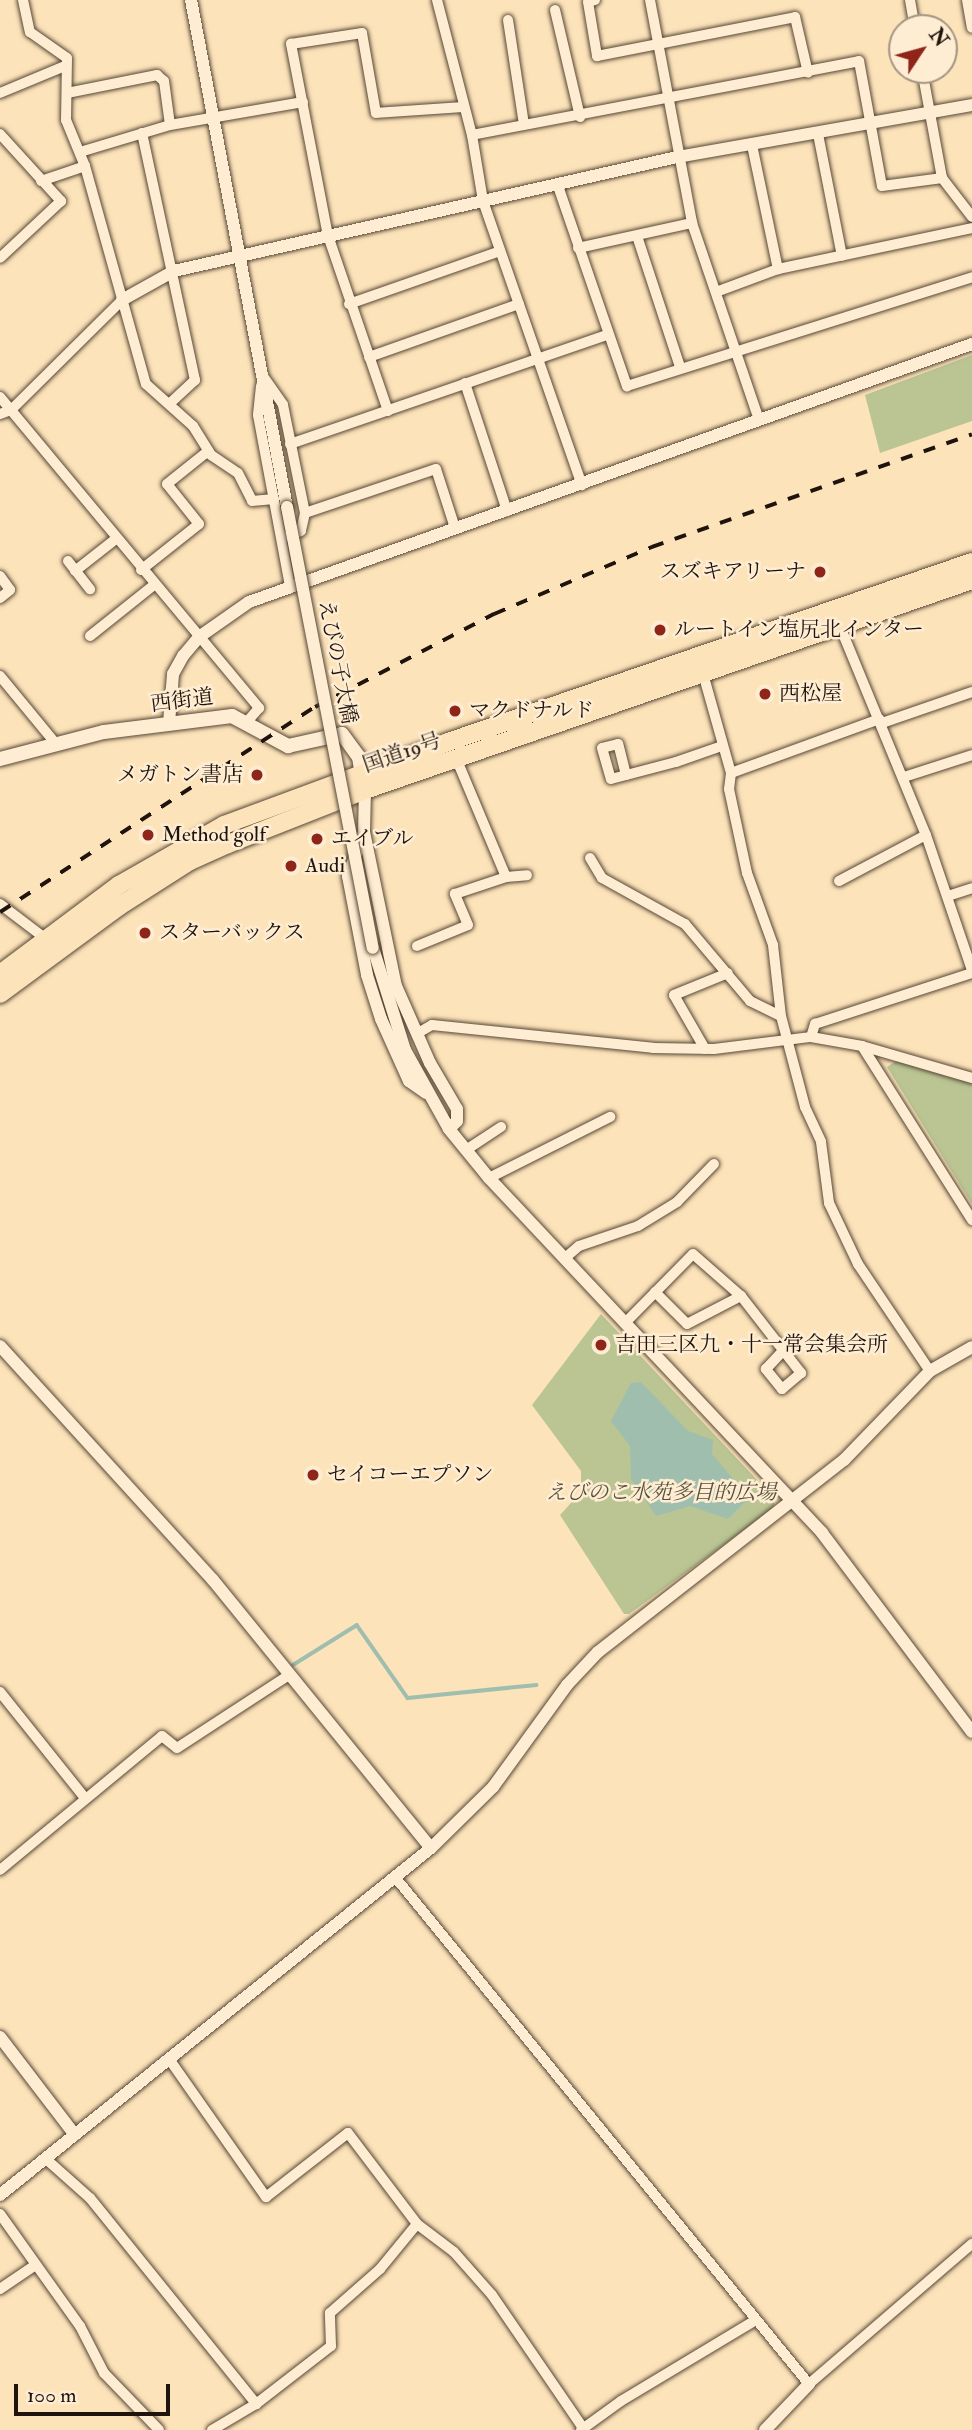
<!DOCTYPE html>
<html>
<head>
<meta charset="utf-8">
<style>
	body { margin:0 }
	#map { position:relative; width:972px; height:2430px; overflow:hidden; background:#fde3b9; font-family:"IM FELL Double Pica","Noto Serif JP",serif }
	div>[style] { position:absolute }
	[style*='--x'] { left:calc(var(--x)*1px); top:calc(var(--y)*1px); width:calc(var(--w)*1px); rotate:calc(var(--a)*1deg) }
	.green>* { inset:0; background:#bac593 }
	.water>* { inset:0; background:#9fbeae }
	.stream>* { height:3.5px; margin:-1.75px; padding:0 1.75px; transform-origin:1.75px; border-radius:1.75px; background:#9fbeae }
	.roads { filter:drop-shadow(0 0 2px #564738) drop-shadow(0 0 2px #564738) }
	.minor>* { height:10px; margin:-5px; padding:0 5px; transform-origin:5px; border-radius:5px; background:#feedd2 }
	.tertiary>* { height:12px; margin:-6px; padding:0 6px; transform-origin:6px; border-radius:6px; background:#feedd2 }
	.secondary>* { height:14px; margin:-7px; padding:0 7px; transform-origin:7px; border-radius:7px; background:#feedd2 }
	.trunk>* { height:18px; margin:-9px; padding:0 9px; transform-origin:9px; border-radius:9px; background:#fde3b9 }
	.rail>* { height:3.5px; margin-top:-1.75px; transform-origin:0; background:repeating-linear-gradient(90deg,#1e130d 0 12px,transparent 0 24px) }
	.bridges { filter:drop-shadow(0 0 2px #564738) drop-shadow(0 0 2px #564738) }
	.tertiary-bridge>* { height:12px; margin:-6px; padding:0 6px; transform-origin:6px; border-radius:6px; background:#feedd2 }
	.dots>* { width:19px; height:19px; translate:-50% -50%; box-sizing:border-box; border:4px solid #feedd2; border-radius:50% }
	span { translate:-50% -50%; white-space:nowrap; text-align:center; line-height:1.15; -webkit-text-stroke:5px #feedd2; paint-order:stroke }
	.poi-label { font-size:21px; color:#1e130d }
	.right { translate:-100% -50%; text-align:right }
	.left { translate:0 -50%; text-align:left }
	.street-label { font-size:21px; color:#1e130d }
	.park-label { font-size:21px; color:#55513c; font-style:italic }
	.north { position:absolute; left:888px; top:14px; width:70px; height:70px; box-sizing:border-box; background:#feedd2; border:2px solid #a49683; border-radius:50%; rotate:54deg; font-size:19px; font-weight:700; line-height:28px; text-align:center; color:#1e130d }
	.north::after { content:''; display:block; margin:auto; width:24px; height:32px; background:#8f2418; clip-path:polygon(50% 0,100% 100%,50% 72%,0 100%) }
	.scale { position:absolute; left:14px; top:2384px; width:156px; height:32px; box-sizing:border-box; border:4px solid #1e130d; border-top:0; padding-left:9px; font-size:21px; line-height:24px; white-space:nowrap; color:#1e130d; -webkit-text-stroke:5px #feedd2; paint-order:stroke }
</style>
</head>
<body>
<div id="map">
	<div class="green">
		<div style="clip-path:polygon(972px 355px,972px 421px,880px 453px,865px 395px)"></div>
		<div style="clip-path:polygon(901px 1058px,972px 1079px,972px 1204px,887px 1067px)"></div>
		<div style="clip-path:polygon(601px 1314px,774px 1498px,774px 1508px,629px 1614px,624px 1614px,560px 1515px,581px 1492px,581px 1471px,532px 1405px)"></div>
	</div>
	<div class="water">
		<div style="clip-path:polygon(641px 1382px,688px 1431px,713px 1440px,712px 1454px,749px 1498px,728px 1519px,690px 1506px,656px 1516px,631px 1479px,630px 1446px,611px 1421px,631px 1383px)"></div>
	</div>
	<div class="stream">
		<div style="--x:293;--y:1665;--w:75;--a:-32"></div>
		<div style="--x:357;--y:1625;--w:89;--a:55.1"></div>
		<div style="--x:408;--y:1698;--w:129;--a:-5.8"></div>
	</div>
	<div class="roads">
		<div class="minor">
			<div style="--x:23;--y:0;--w:33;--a:78"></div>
			<div style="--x:30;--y:32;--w:45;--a:35.1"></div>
			<div style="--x:67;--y:58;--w:62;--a:90.9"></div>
			<div style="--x:66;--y:120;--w:50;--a:67.6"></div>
			<div style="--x:85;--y:166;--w:226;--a:74.4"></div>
			<div style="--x:146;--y:384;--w:63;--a:41.8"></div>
			<div style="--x:193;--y:426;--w:34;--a:58"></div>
			<div style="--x:211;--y:455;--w:32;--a:34"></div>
			<div style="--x:238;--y:473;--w:31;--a:63"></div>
			<div style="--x:252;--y:501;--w:22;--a:-5"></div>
			<div style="--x:437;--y:0;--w:139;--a:75.5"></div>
			<div style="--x:472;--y:135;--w:67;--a:80.5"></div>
			<div style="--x:483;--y:201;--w:301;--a:70.8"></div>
			<div style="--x:595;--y:0;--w:7;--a:164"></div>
			<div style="--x:588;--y:2;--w:55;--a:80.5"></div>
			<div style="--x:597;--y:56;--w:202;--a:-11.1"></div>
			<div style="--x:795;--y:17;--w:57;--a:76.9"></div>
			<div style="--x:650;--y:0;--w:227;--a:79.3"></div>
			<div style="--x:692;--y:223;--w:208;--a:71.2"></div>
			<div style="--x:910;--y:0;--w:28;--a:80"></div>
			<div style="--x:967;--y:0;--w:28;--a:80"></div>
			<div style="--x:555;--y:10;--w:110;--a:76.8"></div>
			<div style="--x:508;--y:20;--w:106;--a:81.3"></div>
			<div style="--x:922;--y:70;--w:110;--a:79.5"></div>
			<div style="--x:942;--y:178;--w:49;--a:52.4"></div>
			<div style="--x:0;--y:93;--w:70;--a:-22.6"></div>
			<div style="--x:67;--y:93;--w:92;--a:-11.3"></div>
			<div style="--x:157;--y:75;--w:9;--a:41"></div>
			<div style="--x:164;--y:81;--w:44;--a:82.2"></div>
			<div style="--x:142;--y:133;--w:253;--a:77.9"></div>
			<div style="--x:195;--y:380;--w:34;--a:137"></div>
			<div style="--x:0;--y:134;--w:91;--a:47.7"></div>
			<div style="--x:61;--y:201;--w:83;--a:136.9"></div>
			<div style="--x:818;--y:134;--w:124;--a:78.9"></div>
			<div style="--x:472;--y:135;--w:394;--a:-10.8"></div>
			<div style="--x:859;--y:61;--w:127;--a:79.6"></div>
			<div style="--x:882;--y:186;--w:61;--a:-7.6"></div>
			<div style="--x:752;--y:145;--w:127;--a:78.2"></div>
			<div style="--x:80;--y:152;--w:94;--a:-16.7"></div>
			<div style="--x:170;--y:125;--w:135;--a:-9.8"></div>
			<div style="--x:41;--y:181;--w:46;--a:-18.8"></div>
			<div style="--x:558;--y:186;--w:212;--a:71"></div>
			<div style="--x:627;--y:386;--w:362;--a:-17.5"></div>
			<div style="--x:637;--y:236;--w:138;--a:71.8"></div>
			<div style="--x:578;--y:248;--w:117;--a:-12.4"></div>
			<div style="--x:716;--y:292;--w:66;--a:-20.4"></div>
			<div style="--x:778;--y:269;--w:198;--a:-11.9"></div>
			<div style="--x:349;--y:304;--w:160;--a:-19.3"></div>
			<div style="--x:369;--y:357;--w:159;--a:-19.5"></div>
			<div style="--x:263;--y:376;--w:35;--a:55"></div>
			<div style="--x:283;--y:405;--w:110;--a:78.5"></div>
			<div style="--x:305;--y:513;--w:18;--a:103"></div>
			<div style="--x:301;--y:531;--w:14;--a:159"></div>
			<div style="--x:465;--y:383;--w:135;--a:71.8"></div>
			<div style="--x:261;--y:386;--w:29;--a:96"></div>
			<div style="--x:258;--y:415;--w:174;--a:79.4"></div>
			<div style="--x:0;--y:397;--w:405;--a:50.2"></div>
			<div style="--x:259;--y:708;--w:18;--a:131"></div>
			<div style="--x:388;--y:411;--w:185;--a:-108.9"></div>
			<div style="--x:328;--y:236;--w:196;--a:-100.9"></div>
			<div style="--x:291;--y:44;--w:72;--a:-8.8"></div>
			<div style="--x:362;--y:33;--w:81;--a:80.1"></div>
			<div style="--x:376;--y:113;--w:86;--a:-4"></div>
			<div style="--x:0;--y:414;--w:12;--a:-20"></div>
			<div style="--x:11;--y:410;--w:156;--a:-44.7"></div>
			<div style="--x:290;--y:444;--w:335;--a:-19"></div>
			<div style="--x:305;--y:513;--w:138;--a:-18.6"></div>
			<div style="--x:436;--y:469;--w:62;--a:72.1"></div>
			<div style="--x:68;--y:561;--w:36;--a:52"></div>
			<div style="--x:141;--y:570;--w:74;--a:-38.4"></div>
			<div style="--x:199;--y:524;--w:51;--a:-128.7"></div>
			<div style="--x:167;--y:484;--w:53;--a:-38.8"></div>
			<div style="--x:75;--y:571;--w:53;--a:-38.2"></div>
			<div style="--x:0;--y:576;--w:17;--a:54"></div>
			<div style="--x:10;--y:590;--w:13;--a:141"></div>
			<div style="--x:839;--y:624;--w:228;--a:67.6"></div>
			<div style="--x:926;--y:835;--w:143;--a:71.2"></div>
			<div style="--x:90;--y:636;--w:82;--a:-38.6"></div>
			<div style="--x:702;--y:670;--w:107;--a:74.3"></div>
			<div style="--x:731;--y:773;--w:16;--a:97"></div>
			<div style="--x:729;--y:789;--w:86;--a:77.9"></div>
			<div style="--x:747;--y:873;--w:77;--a:70.1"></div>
			<div style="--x:773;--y:945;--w:71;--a:83.6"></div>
			<div style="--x:781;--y:1016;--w:94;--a:75.2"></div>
			<div style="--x:805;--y:1107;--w:38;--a:65"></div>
			<div style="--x:821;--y:1142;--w:62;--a:82.5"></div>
			<div style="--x:829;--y:1203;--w:68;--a:64.6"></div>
			<div style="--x:858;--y:1264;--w:129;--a:56.1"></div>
			<div style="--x:0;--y:676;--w:88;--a:50.5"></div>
			<div style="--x:882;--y:723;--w:95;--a:-19"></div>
			<div style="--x:456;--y:758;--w:129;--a:67.2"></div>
			<div style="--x:506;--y:877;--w:21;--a:-5"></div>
			<div style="--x:731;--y:773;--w:158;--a:-20"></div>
			<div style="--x:626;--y:775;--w:32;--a:-104"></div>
			<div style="--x:618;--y:744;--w:16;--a:166"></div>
			<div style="--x:602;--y:748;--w:32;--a:74"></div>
			<div style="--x:611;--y:779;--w:67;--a:-14.7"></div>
			<div style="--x:676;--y:762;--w:49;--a:-19.2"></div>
			<div style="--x:904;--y:777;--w:71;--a:-17.9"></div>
			<div style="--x:590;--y:858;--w:23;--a:59"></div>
			<div style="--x:602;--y:878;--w:95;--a:29"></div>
			<div style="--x:685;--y:924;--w:101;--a:49.8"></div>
			<div style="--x:750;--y:1001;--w:34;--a:26"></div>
			<div style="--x:839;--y:881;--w:98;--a:-27.9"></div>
			<div style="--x:948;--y:896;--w:25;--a:-18"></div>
			<div style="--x:0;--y:904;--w:58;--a:37.3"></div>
			<div style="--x:417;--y:946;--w:55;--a:-22.4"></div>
			<div style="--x:468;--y:925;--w:34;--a:-113"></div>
			<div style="--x:455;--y:894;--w:54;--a:-18.4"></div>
			<div style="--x:418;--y:1033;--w:16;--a:-30"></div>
			<div style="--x:432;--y:1025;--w:222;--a:5.9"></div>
			<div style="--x:653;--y:1048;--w:61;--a:0.9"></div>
			<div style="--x:714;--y:1049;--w:98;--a:-7.1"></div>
			<div style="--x:811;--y:1037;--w:52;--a:10"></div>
			<div style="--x:862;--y:1046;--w:115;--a:16.2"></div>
			<div style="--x:811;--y:1037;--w:14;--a:-73"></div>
			<div style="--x:815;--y:1024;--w:165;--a:-18"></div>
			<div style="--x:862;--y:1046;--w:206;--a:57.7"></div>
			<div style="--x:705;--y:1049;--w:62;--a:-119.9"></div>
			<div style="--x:674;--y:995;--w:58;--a:-22.2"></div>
			<div style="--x:466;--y:1150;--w:42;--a:-33.3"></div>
			<div style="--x:489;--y:1178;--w:136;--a:-26.8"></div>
			<div style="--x:565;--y:1258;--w:18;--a:-41"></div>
			<div style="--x:579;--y:1246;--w:62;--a:-18.7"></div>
			<div style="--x:638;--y:1226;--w:46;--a:-31.6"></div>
			<div style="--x:677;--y:1202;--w:53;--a:-45.8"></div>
			<div style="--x:655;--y:1292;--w:45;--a:45"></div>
			<div style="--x:687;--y:1324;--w:61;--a:-27.4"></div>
			<div style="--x:626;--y:1322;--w:95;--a:-45.4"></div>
			<div style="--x:693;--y:1254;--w:64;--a:41.2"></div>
			<div style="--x:741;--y:1296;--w:98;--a:52.1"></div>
			<div style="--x:801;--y:1373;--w:25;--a:140"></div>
			<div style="--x:782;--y:1389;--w:26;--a:-129"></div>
			<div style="--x:766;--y:1369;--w:25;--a:-47"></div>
			<div style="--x:0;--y:1692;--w:136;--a:51.3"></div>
			<div style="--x:0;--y:1870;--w:210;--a:-39.6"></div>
			<div style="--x:162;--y:1736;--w:19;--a:39"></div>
			<div style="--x:177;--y:1748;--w:134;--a:-33.1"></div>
			<div style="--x:395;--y:1877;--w:655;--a:50.77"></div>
			<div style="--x:809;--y:2384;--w:215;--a:-40.7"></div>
			<div style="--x:169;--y:2059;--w:169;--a:54.9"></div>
			<div style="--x:266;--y:2197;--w:104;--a:-38"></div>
			<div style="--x:348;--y:2133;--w:114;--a:52.8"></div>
			<div style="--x:417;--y:2224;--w:46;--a:37.1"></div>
			<div style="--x:454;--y:2252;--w:57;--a:48.5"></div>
			<div style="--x:492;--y:2295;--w:161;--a:55.6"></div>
			<div style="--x:46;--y:2159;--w:59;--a:41.6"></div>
			<div style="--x:90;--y:2198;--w:265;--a:51.1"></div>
			<div style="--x:0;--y:2214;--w:138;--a:54.5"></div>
			<div style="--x:80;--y:2326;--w:53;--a:62.9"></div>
			<div style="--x:104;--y:2373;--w:79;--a:46"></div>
			<div style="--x:0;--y:2289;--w:41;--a:-34.1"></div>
			<div style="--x:212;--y:2430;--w:51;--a:-30.6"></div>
			<div style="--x:256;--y:2404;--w:95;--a:-37.7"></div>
			<div style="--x:331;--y:2346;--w:33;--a:-92"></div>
			<div style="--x:330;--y:2313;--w:67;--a:-41.3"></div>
			<div style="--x:380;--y:2269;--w:58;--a:-50.6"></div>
			<div style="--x:581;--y:2430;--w:49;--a:-35.9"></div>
			<div style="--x:621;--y:2401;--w:157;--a:-31"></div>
		</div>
		<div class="tertiary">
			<div style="--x:191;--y:0;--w:516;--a:79.28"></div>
			<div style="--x:122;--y:300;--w:60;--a:-29.1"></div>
			<div style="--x:174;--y:271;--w:516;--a:-12.77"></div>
			<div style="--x:677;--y:157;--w:300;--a:-10"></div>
			<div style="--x:169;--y:723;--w:49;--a:-85.3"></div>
			<div style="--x:173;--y:674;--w:21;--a:-61"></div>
			<div style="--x:183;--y:656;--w:25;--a:-50"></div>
			<div style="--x:199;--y:637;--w:61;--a:-35"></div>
			<div style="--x:249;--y:602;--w:768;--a:-19.64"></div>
			<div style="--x:365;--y:790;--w:42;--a:91.4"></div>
			<div style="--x:364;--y:832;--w:47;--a:110"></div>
			<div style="--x:348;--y:876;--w:101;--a:79.1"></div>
			<div style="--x:367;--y:975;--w:46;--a:72.3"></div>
			<div style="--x:381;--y:1019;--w:68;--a:65.7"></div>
			<div style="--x:409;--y:1081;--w:21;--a:35"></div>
			<div style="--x:364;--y:832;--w:157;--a:78.3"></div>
			<div style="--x:396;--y:986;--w:84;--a:66.2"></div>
			<div style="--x:430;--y:1063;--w:53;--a:59.6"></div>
			<div style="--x:457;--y:1109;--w:12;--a:90"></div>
			<div style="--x:457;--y:1121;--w:11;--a:135"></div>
			<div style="--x:373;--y:948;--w:107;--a:72.6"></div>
			<div style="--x:405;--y:1050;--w:90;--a:60.9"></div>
			<div style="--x:449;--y:1129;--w:63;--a:50.8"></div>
			<div style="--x:489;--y:1178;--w:487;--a:46.8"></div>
			<div style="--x:822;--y:1533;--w:249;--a:53"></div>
			<div style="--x:0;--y:1346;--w:316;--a:47.7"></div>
			<div style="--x:213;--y:1580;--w:345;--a:50.9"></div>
			<div style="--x:0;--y:2037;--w:123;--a:52.6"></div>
			<div style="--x:0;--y:2195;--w:553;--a:-38.84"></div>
			<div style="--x:431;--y:1848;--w:87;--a:-44.5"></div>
			<div style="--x:493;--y:1787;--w:126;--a:-54"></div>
			<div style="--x:567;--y:1685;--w:45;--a:-46.8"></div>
			<div style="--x:598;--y:1652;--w:312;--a:-38"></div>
			<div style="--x:844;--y:1460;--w:124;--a:-46"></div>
			<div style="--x:930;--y:1371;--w:48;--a:-29.7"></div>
			<div style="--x:765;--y:2430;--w:64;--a:-46.3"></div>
		</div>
		<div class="secondary">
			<div style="--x:0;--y:759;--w:107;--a:-14.6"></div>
			<div style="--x:104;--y:732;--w:129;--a:-7.1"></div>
			<div style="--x:232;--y:716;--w:64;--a:28.2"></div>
			<div style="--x:288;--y:746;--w:55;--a:-12.5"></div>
			<div style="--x:342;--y:734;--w:29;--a:54"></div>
			<div style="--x:359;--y:757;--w:25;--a:81"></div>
		</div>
		<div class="trunk">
			<div style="--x:0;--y:974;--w:149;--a:-36.8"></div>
			<div style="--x:119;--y:885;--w:121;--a:-29.7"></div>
			<div style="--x:224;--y:825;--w:239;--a:-20.3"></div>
			<div style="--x:448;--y:742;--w:554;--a:-18.96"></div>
			<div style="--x:0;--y:994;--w:147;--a:-36.4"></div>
			<div style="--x:118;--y:907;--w:85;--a:-32.6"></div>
			<div style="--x:190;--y:861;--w:42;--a:-24.1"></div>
			<div style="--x:228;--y:844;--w:147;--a:-21.5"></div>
			<div style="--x:365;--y:790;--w:642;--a:-19.08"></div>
		</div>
	</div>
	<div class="rail">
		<div style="--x:0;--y:912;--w:376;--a:-33.1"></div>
		<div style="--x:315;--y:707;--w:202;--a:-27.5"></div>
		<div style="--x:494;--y:614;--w:172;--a:-23"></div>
		<div style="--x:652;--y:547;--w:339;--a:-19.4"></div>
	</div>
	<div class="bridges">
		<div class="tertiary-bridge">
			<div style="--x:287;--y:507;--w:449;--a:79"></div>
		</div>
	</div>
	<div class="dots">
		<div style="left:820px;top:572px;background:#8f2418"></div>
		<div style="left:660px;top:630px;background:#8f2418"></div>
		<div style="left:765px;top:694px;background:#8f2418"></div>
		<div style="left:455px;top:711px;background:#8f2418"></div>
		<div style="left:257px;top:775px;background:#8f2418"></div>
		<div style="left:148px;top:835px;background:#8f2418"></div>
		<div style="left:317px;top:839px;background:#8f2418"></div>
		<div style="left:291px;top:866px;background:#8f2418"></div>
		<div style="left:145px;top:933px;background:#8f2418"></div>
		<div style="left:601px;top:1345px;background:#8f2418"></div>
		<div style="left:313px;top:1475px;background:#8f2418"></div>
	</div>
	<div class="poi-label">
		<span class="right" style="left:806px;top:572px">スズキアリーナ</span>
		<span class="left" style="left:674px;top:630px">ルートイン塩尻北インター</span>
		<span class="left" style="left:779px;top:694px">西松屋</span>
		<span class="left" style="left:469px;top:711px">マクドナルド</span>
		<span class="right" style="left:243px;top:775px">メガトン書店</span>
		<span class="left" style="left:162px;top:835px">Method golf</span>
		<span class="left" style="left:331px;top:839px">エイブル</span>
		<span class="left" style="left:305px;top:866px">Audi</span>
		<span class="left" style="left:159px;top:933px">スターバックス</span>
		<span class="left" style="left:615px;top:1345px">吉田三区九・十一常会集会所</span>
		<span class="left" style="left:327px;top:1475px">セイコーエプソン</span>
	</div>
	<div class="street-label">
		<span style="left:337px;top:662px;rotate:79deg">えびの子大橋</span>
		<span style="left:182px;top:701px;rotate:-7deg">西街道</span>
		<span style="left:402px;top:753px;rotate:-19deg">国道19号</span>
	</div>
	<div class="park-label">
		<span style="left:661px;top:1493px">えびのこ水苑多目的広場</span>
	</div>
	<div class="north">N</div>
	<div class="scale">100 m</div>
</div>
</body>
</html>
